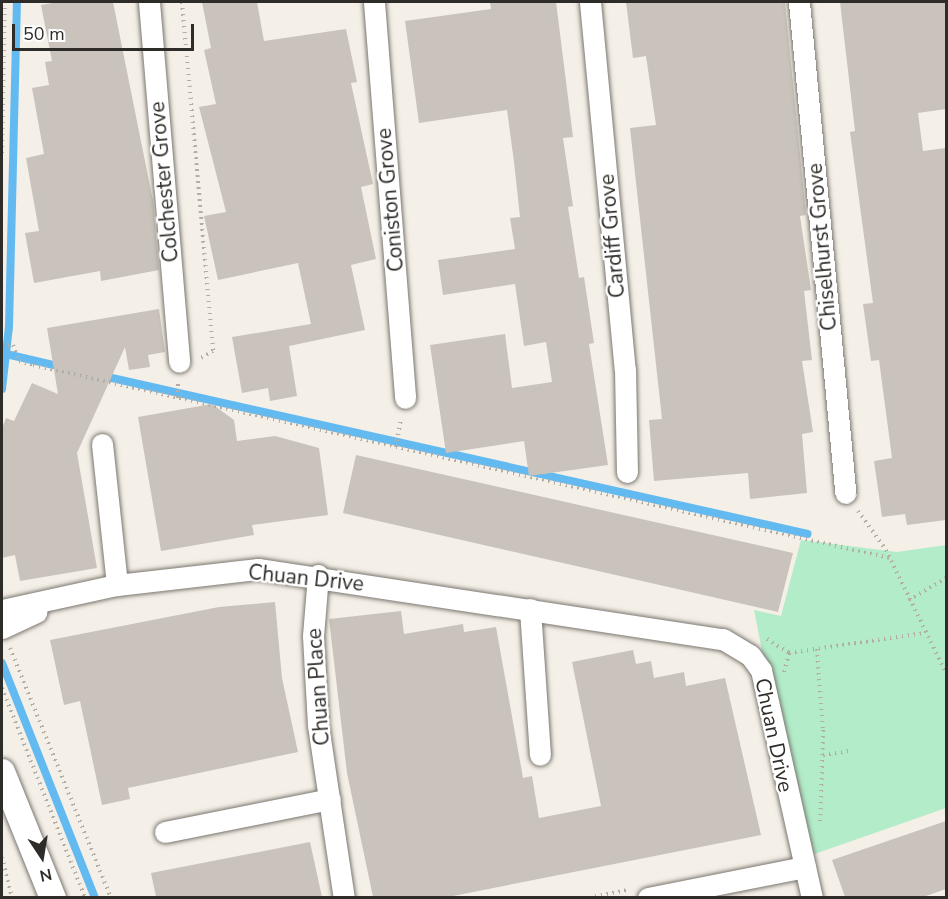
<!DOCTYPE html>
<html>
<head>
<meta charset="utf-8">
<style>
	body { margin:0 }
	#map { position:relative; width:948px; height:899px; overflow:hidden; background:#f4efe7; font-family:"Nunito Sans",sans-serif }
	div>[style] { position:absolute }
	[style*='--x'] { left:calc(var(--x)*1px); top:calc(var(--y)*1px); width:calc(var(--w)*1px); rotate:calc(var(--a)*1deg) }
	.green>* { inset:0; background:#b2ecc9 }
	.stream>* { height:8px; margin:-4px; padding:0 4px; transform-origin:4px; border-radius:4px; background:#63baf0 }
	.building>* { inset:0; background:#c9c3bc }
	.path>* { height:4px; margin-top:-2px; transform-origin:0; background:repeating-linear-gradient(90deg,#b2aea7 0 1.5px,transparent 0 6px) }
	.roads { filter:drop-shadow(0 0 2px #7b7770) drop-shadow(0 0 2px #7b7770) }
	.minor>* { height:21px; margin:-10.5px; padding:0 10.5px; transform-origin:10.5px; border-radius:10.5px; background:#fff }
	.tertiary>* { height:26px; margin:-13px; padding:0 13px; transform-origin:13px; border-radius:13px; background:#fff }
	span { translate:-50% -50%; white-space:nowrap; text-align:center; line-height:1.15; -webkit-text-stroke:4.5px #fff; paint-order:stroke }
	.street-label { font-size:21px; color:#2e2c29 }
	.frame { position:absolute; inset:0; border:3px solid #2e2c29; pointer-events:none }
	.north { position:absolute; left:12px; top:827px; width:60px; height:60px; -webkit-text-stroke:4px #fff; paint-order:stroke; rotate:168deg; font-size:16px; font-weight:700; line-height:24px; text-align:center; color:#2e2c29 }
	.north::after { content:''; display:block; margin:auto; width:21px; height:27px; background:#2e2c29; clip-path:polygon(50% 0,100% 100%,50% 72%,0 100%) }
	.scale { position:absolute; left:12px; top:24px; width:182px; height:27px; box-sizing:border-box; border:3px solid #2e2c29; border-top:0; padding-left:8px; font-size:18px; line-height:21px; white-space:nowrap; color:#2e2c29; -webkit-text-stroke:4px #fff; paint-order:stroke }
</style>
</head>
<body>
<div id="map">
	<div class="green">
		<div style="clip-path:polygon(801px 540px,897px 552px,946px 545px,946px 808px,803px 858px,754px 610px,781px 616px)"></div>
	</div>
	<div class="stream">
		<div style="--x:6;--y:354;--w:57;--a:13.1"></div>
		<div style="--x:103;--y:376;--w:722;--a:12.63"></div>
		<div style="--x:2;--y:389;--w:62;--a:-83.6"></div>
		<div style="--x:9;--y:327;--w:325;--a:-88.6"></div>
		<div style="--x:2;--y:663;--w:253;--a:68.4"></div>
	</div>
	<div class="building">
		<div style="clip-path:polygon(58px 2px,113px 2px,153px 201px,159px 270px,101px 281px,100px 271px,34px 283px,25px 233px,39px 231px,26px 158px,44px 154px,32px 88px,49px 85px,45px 62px,52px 61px,41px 5px)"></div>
		<div style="clip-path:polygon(202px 2px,257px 2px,264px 41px,346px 29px,357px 82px,351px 83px,373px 184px,361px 187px,376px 259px,351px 265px,365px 330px,289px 346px,297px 396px,270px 401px,268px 388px,242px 393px,232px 337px,311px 324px,298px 263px,218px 280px,204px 216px,226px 212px,199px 107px,216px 104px,204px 50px,211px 48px)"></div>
		<div style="clip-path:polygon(490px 2px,556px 2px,573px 137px,563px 138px,573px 206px,568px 207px,579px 278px,584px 277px,594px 343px,589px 344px,608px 465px,529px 476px,524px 441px,446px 453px,430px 345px,505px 334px,512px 388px,552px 382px,546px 342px,524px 346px,515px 284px,443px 295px,438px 260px,515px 249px,510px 218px,520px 217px,514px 162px,507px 110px,419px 123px,405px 21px,491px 9px)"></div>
		<div style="clip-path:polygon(626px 2px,785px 2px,806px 215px,800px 216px,811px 290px,804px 291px,812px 360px,802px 361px,813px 432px,802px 434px,807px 493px,750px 499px,748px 473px,654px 481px,649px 420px,662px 419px,630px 128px,656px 125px,646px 56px,633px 58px)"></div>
		<div style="clip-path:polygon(840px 2px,946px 2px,946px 109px,918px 113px,923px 151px,946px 148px,946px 520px,907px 525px,905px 514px,882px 517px,874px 461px,892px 458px,879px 360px,871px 361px,863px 304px,873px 303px,850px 132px,855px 131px)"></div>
		<div style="clip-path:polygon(159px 309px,165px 352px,148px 355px,150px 367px,129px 370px,125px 347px,77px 453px,97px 568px,20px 581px,15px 555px,2px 558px,2px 428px,6px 418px,14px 421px,32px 383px,58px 394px,47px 328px)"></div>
		<div style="clip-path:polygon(212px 404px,234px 420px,237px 441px,275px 436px,319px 448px,328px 515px,252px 525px,254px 535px,161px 551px,138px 417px)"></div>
		<div style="clip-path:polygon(356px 455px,793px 553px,778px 612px,343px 513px)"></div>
		<div style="clip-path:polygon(275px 602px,282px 678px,298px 752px,128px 788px,130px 799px,102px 805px,80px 701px,64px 705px,50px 640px,219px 607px)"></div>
		<div style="clip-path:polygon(401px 611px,404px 634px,463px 624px,464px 632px,496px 627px,523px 778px,532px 776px,539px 818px,601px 806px,572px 662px,633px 650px,636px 664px,651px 661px,654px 678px,684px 672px,686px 686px,725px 678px,761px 835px,448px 897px,373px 897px,347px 773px,329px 619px)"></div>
		<div style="clip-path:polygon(946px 821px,946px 889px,923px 897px,845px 897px,832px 860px)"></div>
		<div style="clip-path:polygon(310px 842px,322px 897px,156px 897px,151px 873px)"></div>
	</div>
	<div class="path">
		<div style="--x:182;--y:2;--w:350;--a:84.9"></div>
		<div style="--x:213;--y:351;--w:14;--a:150"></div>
		<div style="--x:2;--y:153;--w:151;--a:-88.9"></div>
		<div style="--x:2;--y:345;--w:11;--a:0"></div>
		<div style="--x:13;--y:345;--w:17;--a:69"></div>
		<div style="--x:19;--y:361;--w:15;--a:16"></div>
		<div style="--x:33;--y:365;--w:878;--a:12.69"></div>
		<div style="--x:178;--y:398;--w:15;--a:-90"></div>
		<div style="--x:396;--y:447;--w:28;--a:-80"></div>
		<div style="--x:858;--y:511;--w:48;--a:54.3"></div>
		<div style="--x:886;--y:550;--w:137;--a:64"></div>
		<div style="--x:909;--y:600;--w:43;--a:-30.7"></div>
		<div style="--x:767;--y:639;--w:26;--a:32"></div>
		<div style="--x:10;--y:648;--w:270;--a:68"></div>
		<div style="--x:817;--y:649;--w:81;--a:85.8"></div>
		<div style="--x:823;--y:730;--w:95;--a:91.8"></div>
		<div style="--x:789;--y:653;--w:137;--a:-8.4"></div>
		<div style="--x:784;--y:672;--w:20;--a:-75"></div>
		<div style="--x:2;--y:688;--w:226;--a:68.4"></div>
		<div style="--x:823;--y:755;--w:26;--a:-9"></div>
		<div style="--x:2;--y:857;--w:42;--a:76.3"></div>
		<div style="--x:589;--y:898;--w:40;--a:-12"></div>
	</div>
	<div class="roads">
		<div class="minor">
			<div style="--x:149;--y:2;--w:361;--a:85.2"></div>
			<div style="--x:374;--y:2;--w:397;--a:85.5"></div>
			<div style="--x:590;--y:2;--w:369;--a:84.6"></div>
			<div style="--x:625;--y:369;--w:103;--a:88.9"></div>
			<div style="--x:799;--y:2;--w:493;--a:84.6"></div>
			<div style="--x:102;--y:444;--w:142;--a:83.9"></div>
			<div style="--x:318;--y:575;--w:61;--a:94.7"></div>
			<div style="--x:313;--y:636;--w:89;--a:86.8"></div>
			<div style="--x:318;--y:725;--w:175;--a:81.5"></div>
			<div style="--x:530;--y:609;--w:146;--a:86.1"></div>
			<div style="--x:2;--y:610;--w:118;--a:-12.3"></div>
			<div style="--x:117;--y:585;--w:142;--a:-6.5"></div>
			<div style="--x:258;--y:569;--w:470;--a:8.6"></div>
			<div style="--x:723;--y:639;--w:31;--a:31"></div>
			<div style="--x:750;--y:655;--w:19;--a:54"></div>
			<div style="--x:761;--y:670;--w:234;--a:77.4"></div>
			<div style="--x:2;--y:628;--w:38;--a:-25"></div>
			<div style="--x:165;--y:832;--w:168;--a:-11.3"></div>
			<div style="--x:648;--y:898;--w:160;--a:-11.2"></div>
		</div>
		<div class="tertiary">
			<div style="--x:2;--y:772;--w:136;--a:68"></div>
		</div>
	</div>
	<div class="street-label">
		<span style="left:164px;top:182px;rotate:-95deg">Colchester Grove</span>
		<span style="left:390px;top:200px;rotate:-95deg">Coniston Grove</span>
		<span style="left:612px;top:236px;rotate:-95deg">Cardiff Grove</span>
		<span style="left:822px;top:247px;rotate:-95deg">Chiselhurst Grove</span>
		<span style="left:306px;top:578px;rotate:6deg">Chuan Drive</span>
		<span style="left:318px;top:687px;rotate:-94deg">Chuan Place</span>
		<span style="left:774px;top:735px;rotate:78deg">Chuan Drive</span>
	</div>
	<div class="frame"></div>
	<div class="north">N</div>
	<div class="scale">50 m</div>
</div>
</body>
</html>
